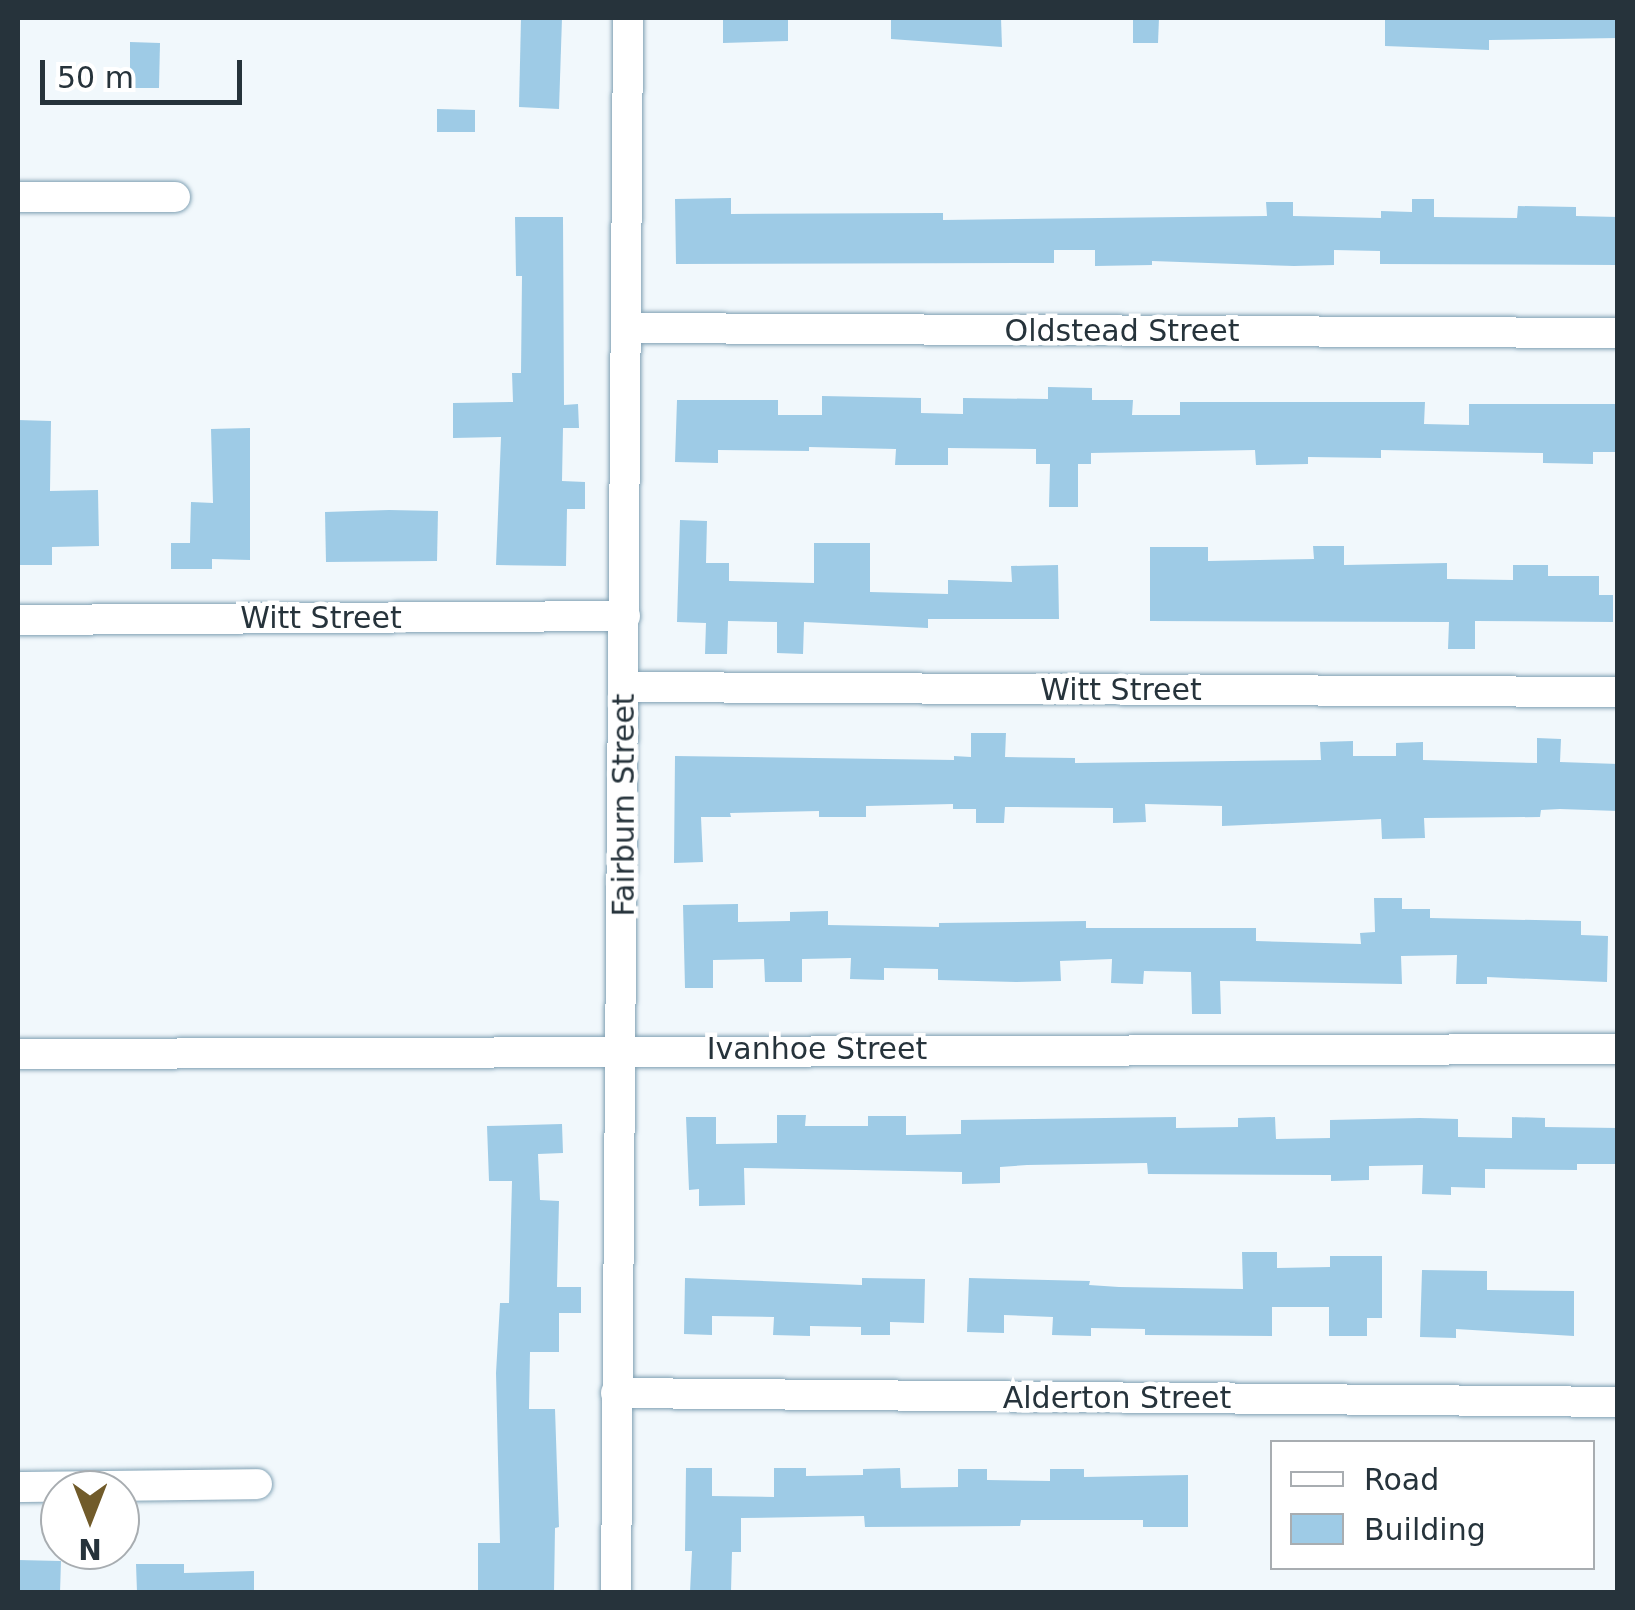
<!DOCTYPE html>
<html>
<head>
<meta charset="utf-8">
<style>
	body { margin:0 }
	#map { position:relative; width:1635px; height:1610px; overflow:hidden; background:#f1f8fc; font-family:"DejaVu Sans",sans-serif }
	div>[style] { position:absolute }
	[style*='--x'] { left:calc(var(--x)*1px); top:calc(var(--y)*1px); width:calc(var(--w)*1px); rotate:calc(var(--a)*1deg) }
	.building>* { inset:0; background:#9ecbe6 }
	.roads { filter:drop-shadow(0 0 2px #81a1b4) drop-shadow(0 0 2px #81a1b4) }
	.minor>* { height:30px; margin:-15px; padding:0 15px; transform-origin:15px; border-radius:15px; background:#fff }
	span { translate:-50% -50%; white-space:nowrap; text-align:center; line-height:1.15; -webkit-text-stroke:9px #fff; paint-order:stroke }
	.street-label { font-size:30px; color:#26333b }
	.frame { position:absolute; inset:0; border:20px solid #26333b; pointer-events:none }
	.legend { position:absolute; left:1270px; top:1440px; width:325px; height:130px; box-sizing:border-box; background:#fff; border:2px solid #a8adb1; margin:0; padding:12px 18px; list-style:none; font-size:30px; color:#26333b }
	.legend li { display:flex; align-items:center; gap:20px; height:50px }
	.legend b { width:50px; border:2px solid #a8adb1 }
	.north { position:absolute; left:40px; top:1470px; width:100px; height:100px; box-sizing:border-box; background:#fff; border:2px solid #a8adb1; border-radius:50%; rotate:180deg; font-size:28px; font-weight:700; line-height:40px; text-align:center; color:#26333b }
	.north::after { content:''; display:block; margin:auto; width:35px; height:45px; background:#715b2a; clip-path:polygon(50% 0,100% 100%,50% 72%,0 100%) }
	.scale { position:absolute; left:40px; top:60px; width:202px; height:45px; box-sizing:border-box; border:5px solid #26333b; border-top:0; padding-left:12px; font-size:30px; line-height:35px; white-space:nowrap; color:#26333b; -webkit-text-stroke:8px #fff; paint-order:stroke }
</style>
</head>
<body>
<div id="map">
	<div class="building">
		<div style="clip-path:polygon(521px 18px,562px 18px,559px 109px,519px 107px)"></div>
		<div style="clip-path:polygon(723px 18px,788px 18px,788px 41px,723px 43px)"></div>
		<div style="clip-path:polygon(891px 18px,1001px 18px,1002px 47px,891px 39px)"></div>
		<div style="clip-path:polygon(1133px 18px,1159px 18px,1158px 43px,1133px 43px)"></div>
		<div style="clip-path:polygon(1385px 18px,1618px 18px,1618px 38px,1489px 40px,1489px 50px,1385px 46px)"></div>
		<div style="clip-path:polygon(130px 42px,160px 43px,159px 88px,130px 88px)"></div>
		<div style="clip-path:polygon(437px 109px,475px 110px,475px 132px,437px 132px)"></div>
		<div style="clip-path:polygon(731px 198px,731px 214px,943px 213px,943px 220px,1267px 216px,1266px 202px,1293px 202px,1293px 216px,1381px 218px,1381px 211px,1412px 212px,1412px 199px,1434px 199px,1434px 217px,1517px 218px,1518px 206px,1576px 207px,1576px 216px,1618px 217px,1618px 265px,1380px 264px,1380px 251px,1334px 250px,1334px 265px,1294px 266px,1152px 261px,1152px 265px,1095px 266px,1095px 250px,1054px 250px,1054px 263px,676px 264px,675px 199px)"></div>
		<div style="clip-path:polygon(515px 217px,563px 217px,564px 405px,578px 404px,579px 428px,563px 428px,562px 481px,585px 482px,585px 509px,567px 509px,566px 566px,496px 565px,501px 437px,453px 438px,453px 403px,513px 402px,512px 373px,521px 373px,522px 276px,516px 276px)"></div>
		<div style="clip-path:polygon(1048px 387px,1092px 388px,1092px 400px,1133px 400px,1132px 415px,1180px 415px,1180px 402px,1425px 402px,1424px 424px,1469px 425px,1469px 404px,1618px 404px,1618px 452px,1593px 452px,1593px 464px,1543px 463px,1543px 453px,1381px 450px,1381px 458px,1308px 457px,1308px 464px,1256px 465px,1255px 450px,1091px 453px,1091px 464px,1078px 464px,1078px 507px,1049px 507px,1050px 464px,1036px 464px,1036px 449px,948px 448px,948px 465px,895px 465px,896px 449px,809px 447px,809px 451px,718px 450px,718px 463px,675px 462px,677px 400px,778px 400px,778px 415px,822px 415px,822px 396px,921px 398px,921px 413px,963px 414px,963px 398px,1048px 399px)"></div>
		<div style="clip-path:polygon(18px 420px,51px 421px,50px 491px,98px 490px,99px 546px,52px 547px,52px 565px,18px 565px)"></div>
		<div style="clip-path:polygon(250px 428px,250px 560px,212px 559px,212px 569px,171px 569px,171px 543px,190px 543px,191px 502px,213px 503px,211px 429px)"></div>
		<div style="clip-path:polygon(389px 510px,438px 511px,437px 561px,326px 562px,325px 512px)"></div>
		<div style="clip-path:polygon(680px 520px,707px 521px,706px 563px,729px 563px,729px 581px,814px 583px,814px 543px,870px 543px,870px 592px,948px 594px,948px 580px,1012px 582px,1011px 566px,1058px 565px,1059px 619px,928px 619px,928px 628px,804px 622px,803px 654px,777px 653px,777px 622px,728px 621px,727px 654px,705px 654px,706px 623px,677px 622px)"></div>
		<div style="clip-path:polygon(1313px 546px,1344px 546px,1344px 565px,1447px 563px,1447px 579px,1513px 580px,1513px 565px,1548px 565px,1548px 576px,1599px 576px,1599px 595px,1613px 595px,1613px 622px,1475px 621px,1475px 649px,1448px 649px,1449px 622px,1150px 621px,1150px 547px,1208px 547px,1208px 561px,1314px 559px)"></div>
		<div style="clip-path:polygon(971px 733px,1006px 733px,1005px 757px,1075px 758px,1075px 763px,1321px 760px,1320px 742px,1353px 741px,1353px 756px,1396px 756px,1396px 743px,1423px 742px,1423px 760px,1537px 763px,1537px 738px,1561px 739px,1560px 762px,1618px 764px,1618px 811px,1560px 809px,1541px 810px,1540px 817px,1424px 818px,1425px 838px,1382px 839px,1381px 819px,1222px 826px,1222px 806px,1145px 804px,1146px 822px,1113px 823px,1113px 808px,1005px 807px,1004px 823px,976px 823px,976px 809px,953px 809px,953px 804px,866px 806px,866px 817px,819px 817px,819px 811px,730px 813px,731px 817px,701px 817px,703px 862px,674px 863px,675px 756px,954px 760px,954px 756px,971px 757px)"></div>
		<div style="clip-path:polygon(1374px 898px,1402px 898px,1402px 909px,1430px 909px,1430px 918px,1581px 921px,1581px 935px,1608px 936px,1607px 982px,1487px 977px,1487px 984px,1456px 984px,1457px 955px,1401px 956px,1402px 984px,1220px 981px,1221px 1014px,1192px 1014px,1191px 972px,1144px 971px,1143px 984px,1111px 983px,1112px 959px,1060px 961px,1061px 981px,1016px 982px,938px 980px,938px 969px,884px 968px,884px 980px,850px 979px,851px 958px,802px 959px,802px 982px,765px 982px,764px 959px,713px 960px,713px 988px,685px 988px,683px 905px,738px 904px,738px 922px,790px 921px,790px 912px,828px 911px,828px 925px,939px 927px,939px 923px,1086px 921px,1086px 928px,1256px 928px,1256px 941px,1361px 944px,1360px 933px,1375px 932px)"></div>
		<div style="clip-path:polygon(777px 1115px,806px 1115px,805px 1126px,868px 1126px,868px 1116px,906px 1116px,906px 1135px,961px 1134px,961px 1120px,1176px 1117px,1176px 1128px,1238px 1127px,1238px 1118px,1275px 1117px,1276px 1139px,1330px 1138px,1330px 1120px,1420px 1118px,1458px 1119px,1458px 1137px,1512px 1138px,1512px 1117px,1545px 1118px,1545px 1127px,1618px 1128px,1618px 1164px,1577px 1164px,1577px 1170px,1485px 1169px,1485px 1188px,1451px 1187px,1451px 1195px,1422px 1194px,1423px 1165px,1369px 1166px,1369px 1180px,1331px 1181px,1331px 1175px,1148px 1174px,1147px 1163px,1027px 1165px,1000px 1167px,1000px 1183px,962px 1184px,962px 1172px,744px 1168px,745px 1205px,699px 1206px,699px 1189px,689px 1190px,686px 1117px,716px 1117px,716px 1144px,777px 1143px)"></div>
		<div style="clip-path:polygon(562px 1124px,563px 1153px,538px 1154px,540px 1200px,559px 1201px,557px 1287px,581px 1287px,581px 1313px,559px 1313px,559px 1352px,530px 1352px,529px 1409px,555px 1409px,559px 1527px,555px 1528px,554px 1592px,478px 1592px,478px 1543px,500px 1543px,496px 1373px,500px 1303px,509px 1303px,512px 1181px,489px 1181px,487px 1126px)"></div>
		<div style="clip-path:polygon(1242px 1252px,1277px 1252px,1277px 1268px,1330px 1267px,1330px 1256px,1382px 1256px,1382px 1318px,1367px 1318px,1367px 1336px,1329px 1336px,1329px 1307px,1272px 1307px,1272px 1336px,1145px 1335px,1145px 1329px,1091px 1328px,1091px 1336px,1052px 1335px,1053px 1317px,1004px 1315px,1004px 1333px,967px 1332px,969px 1278px,1090px 1281px,1089px 1285px,1119px 1287px,1243px 1289px)"></div>
		<div style="clip-path:polygon(1422px 1270px,1487px 1271px,1487px 1290px,1574px 1291px,1574px 1336px,1456px 1329px,1456px 1338px,1420px 1337px)"></div>
		<div style="clip-path:polygon(685px 1278px,862px 1285px,862px 1278px,925px 1279px,924px 1323px,890px 1322px,890px 1335px,861px 1335px,861px 1327px,810px 1326px,810px 1336px,773px 1335px,774px 1317px,712px 1316px,712px 1335px,684px 1334px)"></div>
		<div style="clip-path:polygon(686px 1468px,712px 1468px,712px 1496px,774px 1497px,774px 1468px,806px 1468px,806px 1476px,863px 1475px,863px 1469px,900px 1468px,901px 1488px,958px 1487px,958px 1469px,987px 1469px,987px 1480px,1050px 1481px,1050px 1469px,1084px 1469px,1084px 1477px,1188px 1475px,1188px 1527px,1143px 1527px,1143px 1520px,1021px 1520px,1020px 1526px,865px 1527px,864px 1516px,741px 1518px,741px 1552px,732px 1552px,731px 1592px,690px 1592px,692px 1551px,685px 1551px)"></div>
		<div style="clip-path:polygon(18px 1560px,61px 1561px,60px 1592px,18px 1592px)"></div>
		<div style="clip-path:polygon(136px 1564px,184px 1564px,184px 1573px,254px 1571px,254px 1592px,137px 1592px)"></div>
	</div>
	<div class="roads">
		<div class="minor">
			<div style="--x:18;--y:197;--w:157;--a:0"></div>
			<div style="--x:626;--y:328;--w:992;--a:0.29"></div>
			<div style="--x:18;--y:620;--w:607;--a:-0.38"></div>
			<div style="--x:624;--y:687;--w:994;--a:0.29"></div>
			<div style="--x:18;--y:1054;--w:1600;--a:-0.18"></div>
			<div style="--x:616;--y:1393;--w:1002;--a:0.51"></div>
			<div style="--x:18;--y:1487;--w:239;--a:-0.7"></div>
			<div style="--x:616;--y:1592;--w:1574;--a:-89.56"></div>
		</div>
	</div>
	<div class="street-label">
		<span style="left:1122px;top:331px">Oldstead Street</span>
		<span style="left:321px;top:618px">Witt Street</span>
		<span style="left:1121px;top:690px">Witt Street</span>
		<span style="left:624px;top:805px;rotate:-90deg">Fairburn Street</span>
		<span style="left:817px;top:1049px">Ivanhoe Street</span>
		<span style="left:1117px;top:1398px">Alderton Street</span>
	</div>
	<div class="frame"></div>
	<ul class="legend">
	<li><b style="height:12px;background:#fff"></b>Road</li>
	<li><b style="height:28px;background:#9ecbe6"></b>Building</li>
	</ul>
	<div class="north">N</div>
	<div class="scale">50 m</div>
</div>
</body>
</html>
